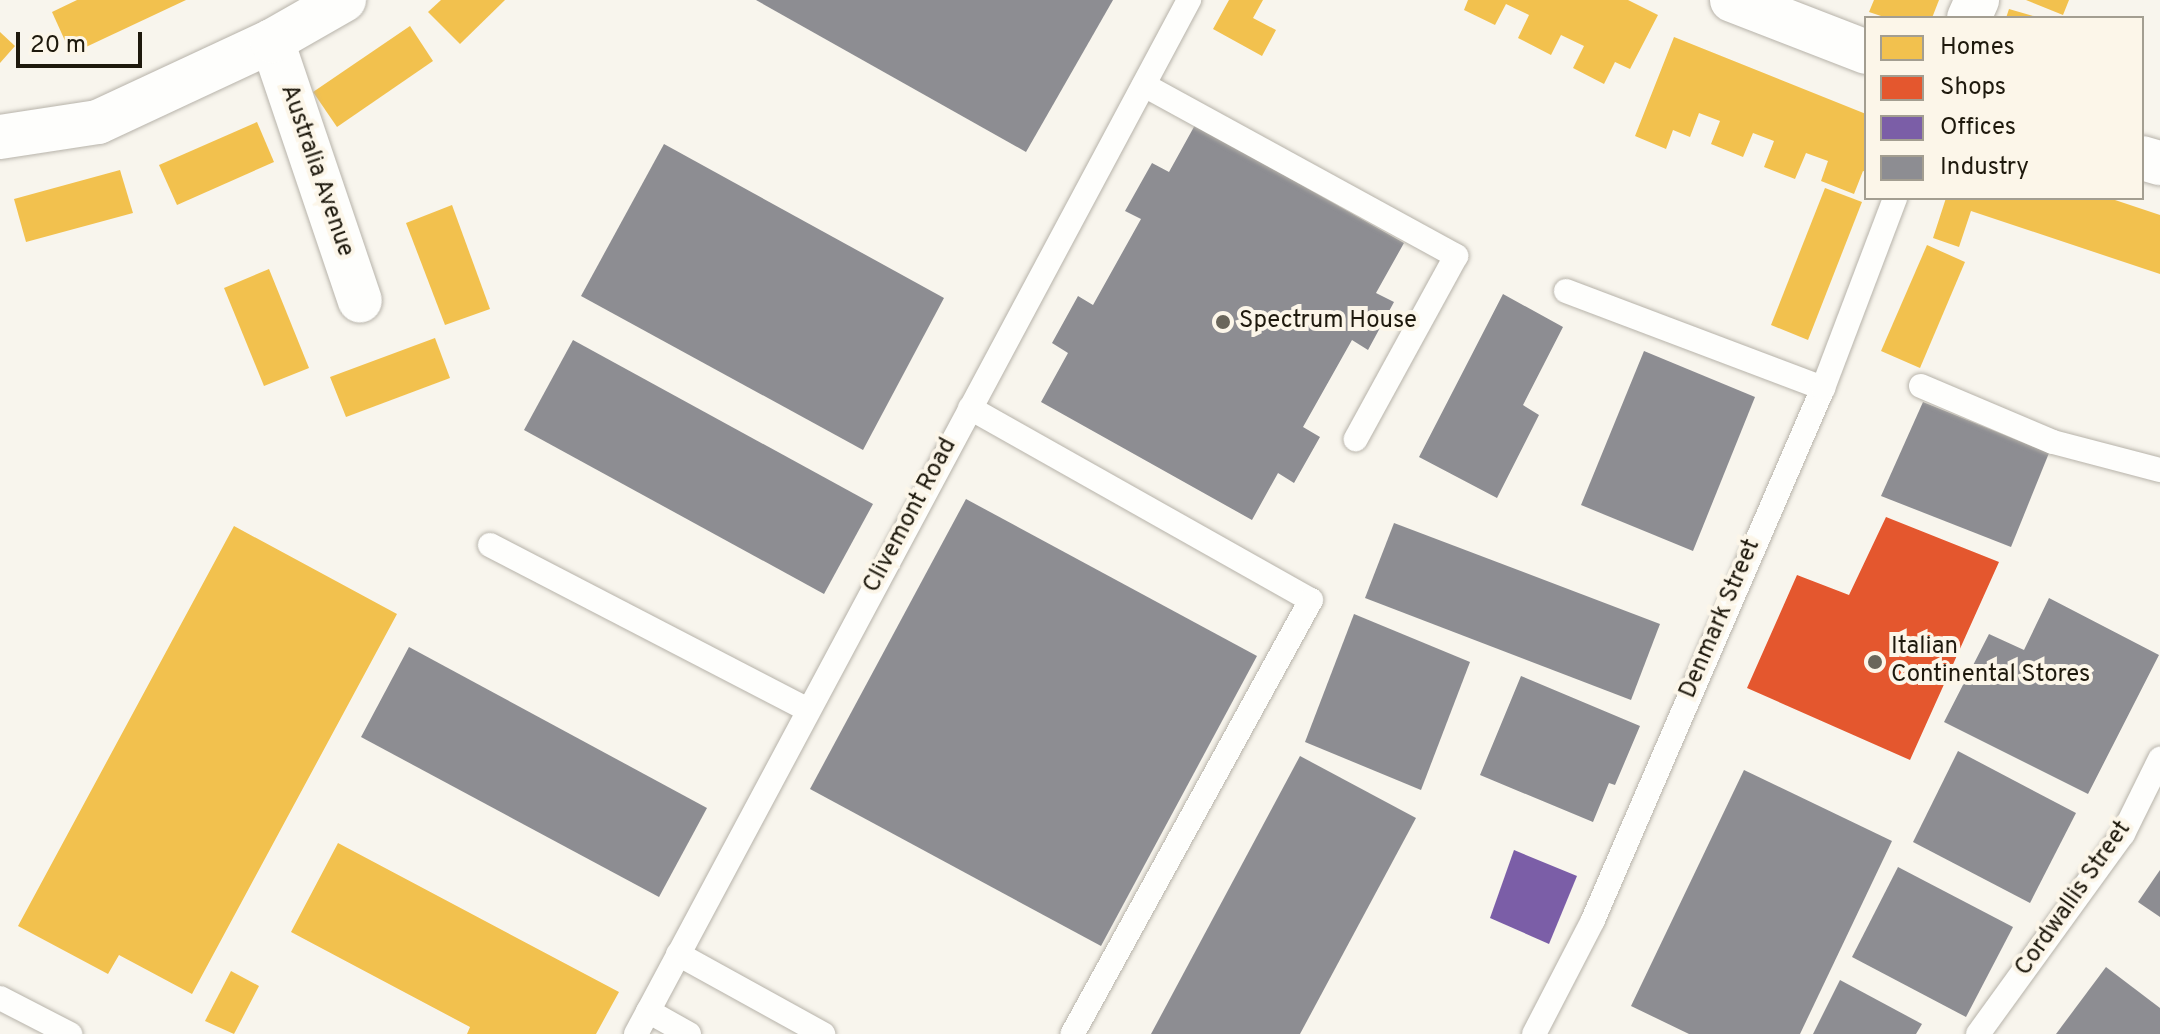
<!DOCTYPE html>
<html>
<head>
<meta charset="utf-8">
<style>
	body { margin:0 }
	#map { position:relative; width:2160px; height:1034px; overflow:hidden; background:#f8f5ed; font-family:Overpass,sans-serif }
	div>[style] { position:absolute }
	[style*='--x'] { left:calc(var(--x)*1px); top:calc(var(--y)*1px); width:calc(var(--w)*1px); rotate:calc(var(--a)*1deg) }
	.homes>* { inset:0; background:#f2c14e }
	.shops>* { inset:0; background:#e4572e }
	.offices>* { inset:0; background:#7b5ea7 }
	.industry>* { inset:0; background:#8d8d92 }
	.roads { filter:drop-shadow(0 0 2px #b7b3aa) drop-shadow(0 0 2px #b7b3aa) }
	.lane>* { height:24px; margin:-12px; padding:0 12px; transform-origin:12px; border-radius:12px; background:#fefefc }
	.street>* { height:44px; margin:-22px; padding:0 22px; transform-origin:22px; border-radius:22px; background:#fefefc }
	.dots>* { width:22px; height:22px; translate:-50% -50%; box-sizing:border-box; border:4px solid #fcf6e9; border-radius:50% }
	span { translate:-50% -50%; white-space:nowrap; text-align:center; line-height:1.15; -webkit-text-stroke:8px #fcf6e9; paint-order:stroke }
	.street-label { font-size:24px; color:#1e190d }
	.poi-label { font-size:24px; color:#1e190d }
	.left { translate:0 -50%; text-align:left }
	.legend { position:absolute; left:1864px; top:16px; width:280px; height:184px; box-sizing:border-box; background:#fcf6e9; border:2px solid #a39e91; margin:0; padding:10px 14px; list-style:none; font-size:24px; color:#1e190d }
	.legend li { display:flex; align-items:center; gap:16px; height:40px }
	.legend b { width:40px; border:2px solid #a39e91 }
	.scale { position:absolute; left:16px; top:32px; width:126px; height:36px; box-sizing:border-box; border:4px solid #1e190d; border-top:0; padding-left:10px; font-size:24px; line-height:28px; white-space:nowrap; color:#1e190d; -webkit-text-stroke:6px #fcf6e9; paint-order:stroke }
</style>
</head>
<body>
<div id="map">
	<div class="homes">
		<div style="clip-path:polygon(77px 0,186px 0,71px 54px,52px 12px)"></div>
		<div style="clip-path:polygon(441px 0,505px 0,460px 44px,428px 12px)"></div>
		<div style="clip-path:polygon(1229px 0,1263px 0,1253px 18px,1276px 30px,1262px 56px,1213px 29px)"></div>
		<div style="clip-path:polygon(1468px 0,1628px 0,1658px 15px,1630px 69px,1615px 62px,1604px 84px,1573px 68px,1584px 46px,1561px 35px,1551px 55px,1518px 38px,1529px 15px,1506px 4px,1495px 25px,1464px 10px)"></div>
		<div style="clip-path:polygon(1874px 0,1939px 0,1932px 18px,1887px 18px,1869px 12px)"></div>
		<div style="clip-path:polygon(2026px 0,2069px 0,2063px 15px)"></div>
		<div style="clip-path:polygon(2009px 9px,2037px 17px,2037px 18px,2006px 18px)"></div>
		<div style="clip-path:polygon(410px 26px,433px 61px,337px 127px,313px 92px)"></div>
		<div style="clip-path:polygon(0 32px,15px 46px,0 63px)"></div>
		<div style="clip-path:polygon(1674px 37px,1866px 114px,1866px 172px,1863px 171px,1854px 194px,1821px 181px,1828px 161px,1806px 153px,1795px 179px,1764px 167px,1774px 141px,1753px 133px,1743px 157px,1711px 144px,1720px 121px,1699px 113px,1690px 137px,1673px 130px,1666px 149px,1635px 136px)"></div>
		<div style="clip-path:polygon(257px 122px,274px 162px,177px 205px,159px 165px)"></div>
		<div style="clip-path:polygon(120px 170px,133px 213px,26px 242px,14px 199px)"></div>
		<div style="clip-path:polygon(1825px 188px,1862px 202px,1808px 340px,1771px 325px)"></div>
		<div style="clip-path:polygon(1946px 198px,2109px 198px,2160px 215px,2160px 274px,1971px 211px,1959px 247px,1933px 238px)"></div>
		<div style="clip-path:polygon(452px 205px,490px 309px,445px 325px,406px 223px)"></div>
		<div style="clip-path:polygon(1927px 245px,1965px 262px,1920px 368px,1881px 351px)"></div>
		<div style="clip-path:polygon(269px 269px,309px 368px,264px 386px,224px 288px)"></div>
		<div style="clip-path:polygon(435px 338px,450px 378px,346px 417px,330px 377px)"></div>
		<div style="clip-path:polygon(234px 526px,397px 614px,192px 994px,119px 955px,108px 974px,18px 926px)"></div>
		<div style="clip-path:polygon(338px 843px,619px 992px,596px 1034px,467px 1034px,470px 1027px,291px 932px)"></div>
		<div style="clip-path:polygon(231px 971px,259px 986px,234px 1034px,205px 1021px)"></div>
	</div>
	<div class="shops">
		<div style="clip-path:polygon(1886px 517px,1999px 562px,1910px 760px,1747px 688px,1797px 575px,1849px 595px)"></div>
	</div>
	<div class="offices">
		<div style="clip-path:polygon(1514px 850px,1577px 876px,1549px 944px,1490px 918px)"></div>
	</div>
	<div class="industry">
		<div style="clip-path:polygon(756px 0,1113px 0,1026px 152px)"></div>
		<div style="clip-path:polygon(1195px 125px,1404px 243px,1376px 293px,1394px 302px,1368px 350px,1352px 340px,1303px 427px,1320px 437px,1294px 483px,1278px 473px,1252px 520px,1041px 402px,1068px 353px,1052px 343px,1078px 296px,1093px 305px,1141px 219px,1125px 211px,1152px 163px,1169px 172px)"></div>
		<div style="clip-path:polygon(664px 144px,944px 298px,863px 450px,581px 296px)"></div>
		<div style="clip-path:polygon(1503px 294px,1563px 327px,1523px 405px,1539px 415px,1497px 498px,1419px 457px)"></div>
		<div style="clip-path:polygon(573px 340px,873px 504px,824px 594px,524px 430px)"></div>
		<div style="clip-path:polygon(1644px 351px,1755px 397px,1693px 551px,1581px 505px)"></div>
		<div style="clip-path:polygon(1923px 402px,2049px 453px,2011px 547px,1881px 496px)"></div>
		<div style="clip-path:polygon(966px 499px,1257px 656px,1101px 946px,810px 789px)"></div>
		<div style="clip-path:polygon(1394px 523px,1660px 624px,1631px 700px,1365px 598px)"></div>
		<div style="clip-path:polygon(2049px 598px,2159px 655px,2088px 794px,1944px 722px,1989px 634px,2024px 650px)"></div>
		<div style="clip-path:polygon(1354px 614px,1470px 662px,1421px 790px,1305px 742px)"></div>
		<div style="clip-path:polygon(409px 647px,707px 808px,659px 897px,361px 737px)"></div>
		<div style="clip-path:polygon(1521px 676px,1640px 726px,1615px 785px,1609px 783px,1593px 822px,1480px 775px)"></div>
		<div style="clip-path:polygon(1958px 751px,2076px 813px,2030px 903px,1913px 842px)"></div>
		<div style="clip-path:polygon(1300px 756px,1416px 818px,1300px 1034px,1151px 1034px)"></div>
		<div style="clip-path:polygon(1744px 770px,1892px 841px,1800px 1034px,1689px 1034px,1631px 1006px)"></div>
		<div style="clip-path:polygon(1898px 867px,2013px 927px,1966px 1017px,1852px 957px)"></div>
		<div style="clip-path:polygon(2160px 870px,2160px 917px,2138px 902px)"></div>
		<div style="clip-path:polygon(2106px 967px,2160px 1008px,2160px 1034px,2056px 1034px)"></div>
		<div style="clip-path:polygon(1840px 980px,1922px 1024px,1916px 1034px,1813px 1034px)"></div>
	</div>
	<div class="roads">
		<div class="lane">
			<div style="--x:1144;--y:85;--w:356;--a:28.7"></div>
			<div style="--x:1456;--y:256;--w:209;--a:118.7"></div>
			<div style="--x:1566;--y:291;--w:275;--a:20.7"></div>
			<div style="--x:1921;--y:386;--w:143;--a:23"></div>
			<div style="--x:2053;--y:442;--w:111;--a:14.7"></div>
			<div style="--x:970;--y:408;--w:391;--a:29.4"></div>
			<div style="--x:1311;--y:600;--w:495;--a:118.8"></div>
			<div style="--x:490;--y:545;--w:357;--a:27.4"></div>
			<div style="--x:678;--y:954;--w:166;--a:28.9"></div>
			<div style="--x:0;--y:998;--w:79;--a:27.2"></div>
			<div style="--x:648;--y:1011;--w:47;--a:29.3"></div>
			<div style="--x:636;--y:1034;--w:1173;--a:-61.86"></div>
			<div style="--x:1534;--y:1034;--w:128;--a:-62.6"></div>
			<div style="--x:1593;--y:920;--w:580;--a:-66.62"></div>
			<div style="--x:1823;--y:388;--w:203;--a:-69.2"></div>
			<div style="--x:1978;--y:1034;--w:247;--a:-54.1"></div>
			<div style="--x:2123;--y:834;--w:84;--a:-63.7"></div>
		</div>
		<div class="street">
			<div style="--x:1732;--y:0;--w:144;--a:21.2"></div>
			<div style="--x:1969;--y:18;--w:20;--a:-66"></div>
			<div style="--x:272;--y:41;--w:274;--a:71.3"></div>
			<div style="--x:0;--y:137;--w:99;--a:-8.7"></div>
			<div style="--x:98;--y:122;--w:192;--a:-25"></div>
			<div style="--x:272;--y:41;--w:83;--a:-29.7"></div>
			<div style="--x:2142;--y:158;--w:19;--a:16"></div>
		</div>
	</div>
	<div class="dots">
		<div style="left:1223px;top:322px;background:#6a665b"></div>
		<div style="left:1875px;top:662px;background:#6a665b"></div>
	</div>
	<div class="street-label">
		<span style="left:316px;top:171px;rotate:71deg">Australia Avenue</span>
		<span style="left:911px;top:516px;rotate:-62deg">Clivemont Road</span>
		<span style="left:1721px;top:619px;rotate:-67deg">Denmark Street</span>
		<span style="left:2074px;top:899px;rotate:-55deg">Cordwallis Street</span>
	</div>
	<div class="poi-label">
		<span class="left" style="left:1239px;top:322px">Spectrum House</span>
		<span class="left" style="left:1891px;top:662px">Italian<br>Continental Stores</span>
	</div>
	<ul class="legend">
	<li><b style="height:22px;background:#f2c14e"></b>Homes</li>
	<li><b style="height:22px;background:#e4572e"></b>Shops</li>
	<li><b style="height:22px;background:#7b5ea7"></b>Offices</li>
	<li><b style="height:22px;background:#8d8d92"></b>Industry</li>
	</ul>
	<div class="scale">20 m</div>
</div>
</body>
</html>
